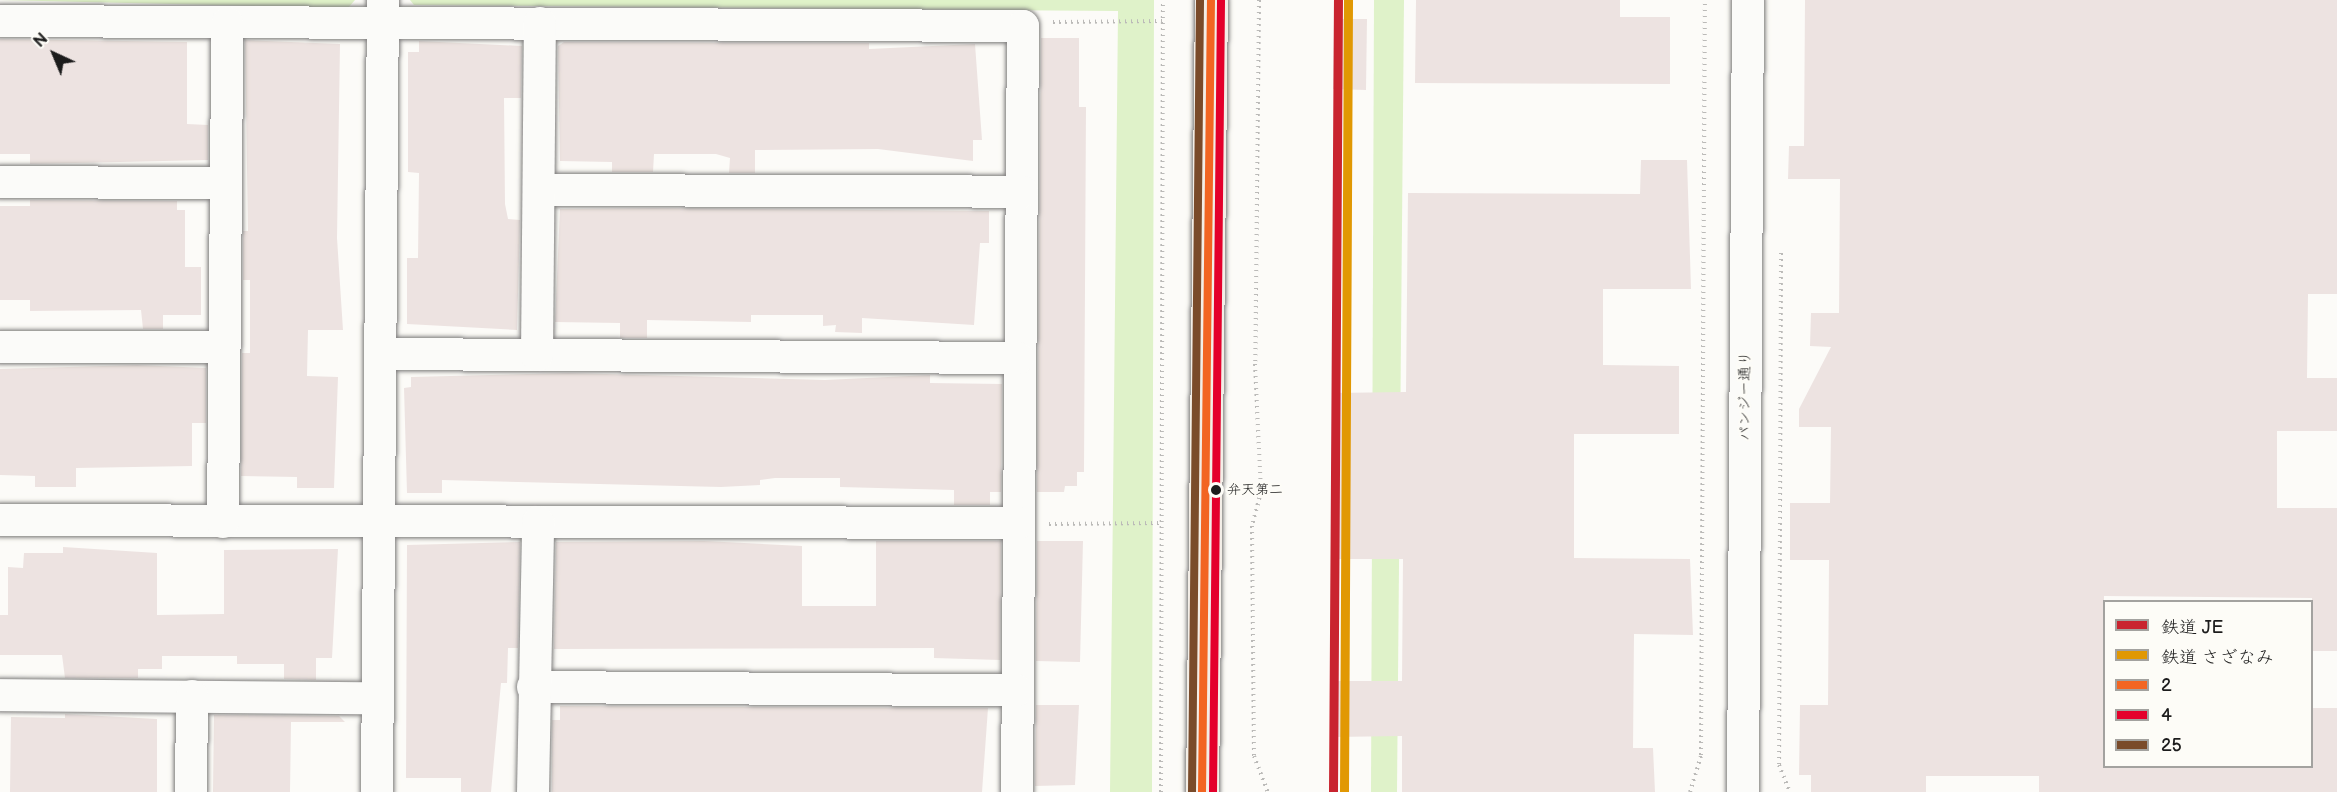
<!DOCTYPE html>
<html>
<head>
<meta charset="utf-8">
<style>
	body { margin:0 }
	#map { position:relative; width:2337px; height:792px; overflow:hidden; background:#fcfbf8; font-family:"Balsamiq Sans","Klee One",sans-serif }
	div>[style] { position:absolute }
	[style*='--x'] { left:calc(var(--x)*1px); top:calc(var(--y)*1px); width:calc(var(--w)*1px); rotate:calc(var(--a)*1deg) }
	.green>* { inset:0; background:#dff2c9 }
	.building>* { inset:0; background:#ede3e1 }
	.path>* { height:4px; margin-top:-2px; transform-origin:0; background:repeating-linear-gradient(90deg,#bbbab8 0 1.5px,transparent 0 6px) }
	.roads { filter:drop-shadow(0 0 2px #81807f) drop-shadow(0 0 2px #81807f) }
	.minor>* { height:32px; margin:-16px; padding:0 16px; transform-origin:16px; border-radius:16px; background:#fbfbf9 }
	.major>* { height:33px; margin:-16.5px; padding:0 16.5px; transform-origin:16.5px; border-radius:16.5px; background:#f3eee7 }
	.bus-1>* { height:8px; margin:-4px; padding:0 4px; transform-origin:4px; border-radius:4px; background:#f26522 }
	.bus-2>* { height:8px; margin:-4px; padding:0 4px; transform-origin:4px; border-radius:4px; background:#e4002b }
	.bus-3>* { height:8px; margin:-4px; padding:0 4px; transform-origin:4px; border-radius:4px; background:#7a4b2a }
	.rail-1>* { height:9px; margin:-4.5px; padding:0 4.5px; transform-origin:4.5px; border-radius:4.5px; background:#c9242f }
	.rail-2>* { height:9px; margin:-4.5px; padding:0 4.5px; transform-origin:4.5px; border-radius:4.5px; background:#e19803 }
	.dots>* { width:16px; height:16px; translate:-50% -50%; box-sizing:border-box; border:3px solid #fdfcf7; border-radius:50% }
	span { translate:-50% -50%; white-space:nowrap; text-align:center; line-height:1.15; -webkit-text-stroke:4.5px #fdfcf7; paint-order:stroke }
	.bus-label { font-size:14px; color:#1c1c1c }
	.left { translate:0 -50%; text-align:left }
	.street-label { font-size:15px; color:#1c1c1c }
	.legend { position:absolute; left:2103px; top:600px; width:210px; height:168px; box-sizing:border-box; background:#fdfcf7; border:2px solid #a3a29f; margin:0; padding:8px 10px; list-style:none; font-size:18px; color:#1c1c1c }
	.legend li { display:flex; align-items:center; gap:12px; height:30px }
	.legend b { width:30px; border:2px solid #a3a29f }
	.north { position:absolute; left:24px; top:24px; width:60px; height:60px; -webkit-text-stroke:4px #fdfcf7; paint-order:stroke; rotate:316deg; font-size:16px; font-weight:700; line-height:24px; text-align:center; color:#1c1c1c }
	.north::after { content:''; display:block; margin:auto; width:21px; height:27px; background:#1c1c1c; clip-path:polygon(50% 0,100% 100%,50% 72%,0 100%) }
</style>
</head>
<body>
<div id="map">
	<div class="green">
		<div style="clip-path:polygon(0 0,355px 0,348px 8px)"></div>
		<div style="clip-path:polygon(410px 0,1154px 0,1152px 792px,1110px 792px,1118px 11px,414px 5px)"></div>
		<div style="clip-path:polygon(1374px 0,1404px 0,1397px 792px,1371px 792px)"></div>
	</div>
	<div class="building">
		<div style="clip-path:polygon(1416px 0,1620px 0,1620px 17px,1670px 17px,1670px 84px,1415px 83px)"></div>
		<div style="clip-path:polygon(1805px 0,2337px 0,2337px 294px,2308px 294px,2307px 378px,2337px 378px,2337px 431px,2277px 431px,2277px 508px,2337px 508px,2337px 651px,2312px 651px,2312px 598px,2104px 596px,2104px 766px,2312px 766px,2312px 708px,2337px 708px,2337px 792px,2039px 792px,2039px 776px,1926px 776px,1926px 792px,1811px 792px,1811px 775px,1799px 775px,1800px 705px,1828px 705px,1829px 560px,1790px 560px,1790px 503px,1830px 503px,1831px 427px,1799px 427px,1799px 409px,1831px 347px,1810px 346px,1811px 313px,1839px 313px,1840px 179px,1788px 179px,1789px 146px,1804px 146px)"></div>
		<div style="clip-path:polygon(1334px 19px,1367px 19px,1366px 90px,1333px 89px)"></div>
		<div style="clip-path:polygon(1041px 38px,1079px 38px,1079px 107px,1086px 107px,1084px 472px,1077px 472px,1077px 486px,1065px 486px,1064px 492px,1037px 492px)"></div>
		<div style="clip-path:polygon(0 39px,187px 42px,187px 124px,208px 125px,208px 160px,30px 164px,30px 154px,0 154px)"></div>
		<div style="clip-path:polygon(245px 40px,340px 44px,337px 238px,343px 330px,308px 330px,307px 376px,338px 377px,334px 488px,297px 488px,297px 477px,241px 476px,242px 353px,250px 353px,250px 280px,243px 280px,243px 231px,248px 231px)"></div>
		<div style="clip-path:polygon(419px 41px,522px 46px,521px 98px,504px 98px,505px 204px,508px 219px,520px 220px,517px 330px,407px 324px,407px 258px,418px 258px,419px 173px,408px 172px,408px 52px,419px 52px)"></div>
		<div style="clip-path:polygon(564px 42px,869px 43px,869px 49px,975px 44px,982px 140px,973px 140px,973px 161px,878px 149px,755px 150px,755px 173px,729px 173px,730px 158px,716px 154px,654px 154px,653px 172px,612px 172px,612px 162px,560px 161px,558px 46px)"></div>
		<div style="clip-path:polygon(1641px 160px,1687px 160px,1691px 289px,1603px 289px,1603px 365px,1679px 366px,1679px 434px,1574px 434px,1574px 558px,1690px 559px,1693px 635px,1634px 634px,1633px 748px,1653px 748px,1655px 792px,1402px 792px,1402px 736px,1334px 737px,1334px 681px,1402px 681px,1403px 559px,1331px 559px,1331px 477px,1333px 393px,1406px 392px,1408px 193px,1640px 194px)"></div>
		<div style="clip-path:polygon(30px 200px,177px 201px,177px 210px,185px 210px,185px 267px,201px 267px,201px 315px,163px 315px,163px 329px,143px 329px,141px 310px,30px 311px,30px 300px,0 300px,0 206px,30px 206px)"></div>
		<div style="clip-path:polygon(653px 208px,989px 211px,989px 243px,980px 243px,974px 325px,862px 318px,862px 333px,835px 332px,836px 325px,823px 326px,823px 315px,751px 315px,751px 322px,647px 320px,647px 338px,620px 338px,620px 323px,555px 322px,560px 209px)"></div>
		<div style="clip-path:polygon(137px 365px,206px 368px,206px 423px,192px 423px,192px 466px,76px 468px,76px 487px,35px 487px,35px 476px,0 475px,0 369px)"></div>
		<div style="clip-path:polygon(568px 373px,825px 380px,930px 375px,930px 383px,1002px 384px,1001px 492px,990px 492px,990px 505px,954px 505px,954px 490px,840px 487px,840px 478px,775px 478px,760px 480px,760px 485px,721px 487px,442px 480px,442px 493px,407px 493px,404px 388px,411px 387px,411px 377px)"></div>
		<div style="clip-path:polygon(704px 541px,802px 546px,802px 606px,876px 606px,876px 541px,1001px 541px,1000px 660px,934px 658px,934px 648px,554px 649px,556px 542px)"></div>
		<div style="clip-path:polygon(1037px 541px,1083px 541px,1080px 662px,1036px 661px)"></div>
		<div style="clip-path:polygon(520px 542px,518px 648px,508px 648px,507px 683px,501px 683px,491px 792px,461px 792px,461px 778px,406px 778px,407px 545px)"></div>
		<div style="clip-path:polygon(63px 547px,157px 553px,157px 615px,224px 614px,224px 550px,338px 549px,332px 658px,316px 658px,316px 680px,284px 679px,284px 664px,237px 664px,237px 656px,162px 656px,162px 669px,138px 669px,138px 678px,65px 678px,62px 655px,0 655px,0 615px,8px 615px,8px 567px,23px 568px,24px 553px,63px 553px)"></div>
		<div style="clip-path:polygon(1036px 705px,1079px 705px,1075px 785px,1035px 786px)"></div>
		<div style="clip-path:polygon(560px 706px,988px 708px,982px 792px,552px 792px,552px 720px,560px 720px)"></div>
		<div style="clip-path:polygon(65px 714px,157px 719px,157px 792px,10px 792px,11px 717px,65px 718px)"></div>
		<div style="clip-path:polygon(214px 715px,339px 716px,345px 722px,291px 722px,290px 792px,213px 792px)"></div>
	</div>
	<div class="path">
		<div style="--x:1259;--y:0;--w:364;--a:90.6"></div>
		<div style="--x:1255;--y:364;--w:128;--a:87.3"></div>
		<div style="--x:1261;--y:492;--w:35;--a:105"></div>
		<div style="--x:1252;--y:526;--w:230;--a:89.5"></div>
		<div style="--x:1254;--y:756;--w:39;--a:69"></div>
		<div style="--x:1053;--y:22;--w:110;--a:-0.5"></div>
		<div style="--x:1781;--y:253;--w:512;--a:90.22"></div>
		<div style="--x:1779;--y:765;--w:29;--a:68"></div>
		<div style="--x:1049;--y:524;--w:111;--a:-0.5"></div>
		<div style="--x:1161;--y:792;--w:792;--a:-89.86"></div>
		<div style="--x:1690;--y:792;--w:39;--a:-73"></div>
		<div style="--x:1701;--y:755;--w:755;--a:-89.7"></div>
	</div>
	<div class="roads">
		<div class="minor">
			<div style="--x:0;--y:21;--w:1023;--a:0.28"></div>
			<div style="--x:1023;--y:26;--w:766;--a:90.45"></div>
			<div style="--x:0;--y:182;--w:225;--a:0.3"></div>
			<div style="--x:540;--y:190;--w:482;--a:0.2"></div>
			<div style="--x:0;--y:347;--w:223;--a:0"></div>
			<div style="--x:382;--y:354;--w:636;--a:0.36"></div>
			<div style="--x:537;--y:355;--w:332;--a:-89.5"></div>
			<div style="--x:0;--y:520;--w:1018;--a:0.17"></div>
			<div style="--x:223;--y:522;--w:499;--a:-89.5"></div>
			<div style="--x:533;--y:687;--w:484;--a:0.4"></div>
			<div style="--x:0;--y:695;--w:378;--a:0.5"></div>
			<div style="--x:191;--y:792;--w:96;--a:-89.4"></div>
			<div style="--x:377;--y:792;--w:792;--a:-89.57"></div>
			<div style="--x:533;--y:792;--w:270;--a:-88.9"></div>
			<div style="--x:1743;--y:792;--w:792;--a:-89.64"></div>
		</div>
		<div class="major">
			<div style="--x:1202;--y:792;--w:792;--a:-89.35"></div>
		</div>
	</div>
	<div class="bus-1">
		<div style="--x:1202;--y:792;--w:792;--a:-89.35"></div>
	</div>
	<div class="bus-2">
		<div style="--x:1213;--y:792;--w:792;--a:-89.42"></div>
	</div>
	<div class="bus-3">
		<div style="--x:1192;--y:792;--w:792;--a:-89.42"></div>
	</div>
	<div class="rail-1">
		<div style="--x:1333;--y:792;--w:792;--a:-89.64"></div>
	</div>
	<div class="rail-2">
		<div style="--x:1344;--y:792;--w:792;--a:-89.71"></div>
	</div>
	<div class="dots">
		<div style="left:1216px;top:490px;background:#1c1c1c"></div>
	</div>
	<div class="bus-label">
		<span class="left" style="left:1227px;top:490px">弁天第二</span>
	</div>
	<div class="street-label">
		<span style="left:1745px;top:396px;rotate:-90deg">パンジー通り</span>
	</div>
	<ul class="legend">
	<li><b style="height:8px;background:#c9242f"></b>鉄道 JE</li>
	<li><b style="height:8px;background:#e19803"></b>鉄道 さざなみ</li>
	<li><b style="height:8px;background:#f26522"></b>2</li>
	<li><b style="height:8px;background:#e4002b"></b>4</li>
	<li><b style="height:8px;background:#7a4b2a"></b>25</li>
	</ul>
	<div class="north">N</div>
</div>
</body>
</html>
